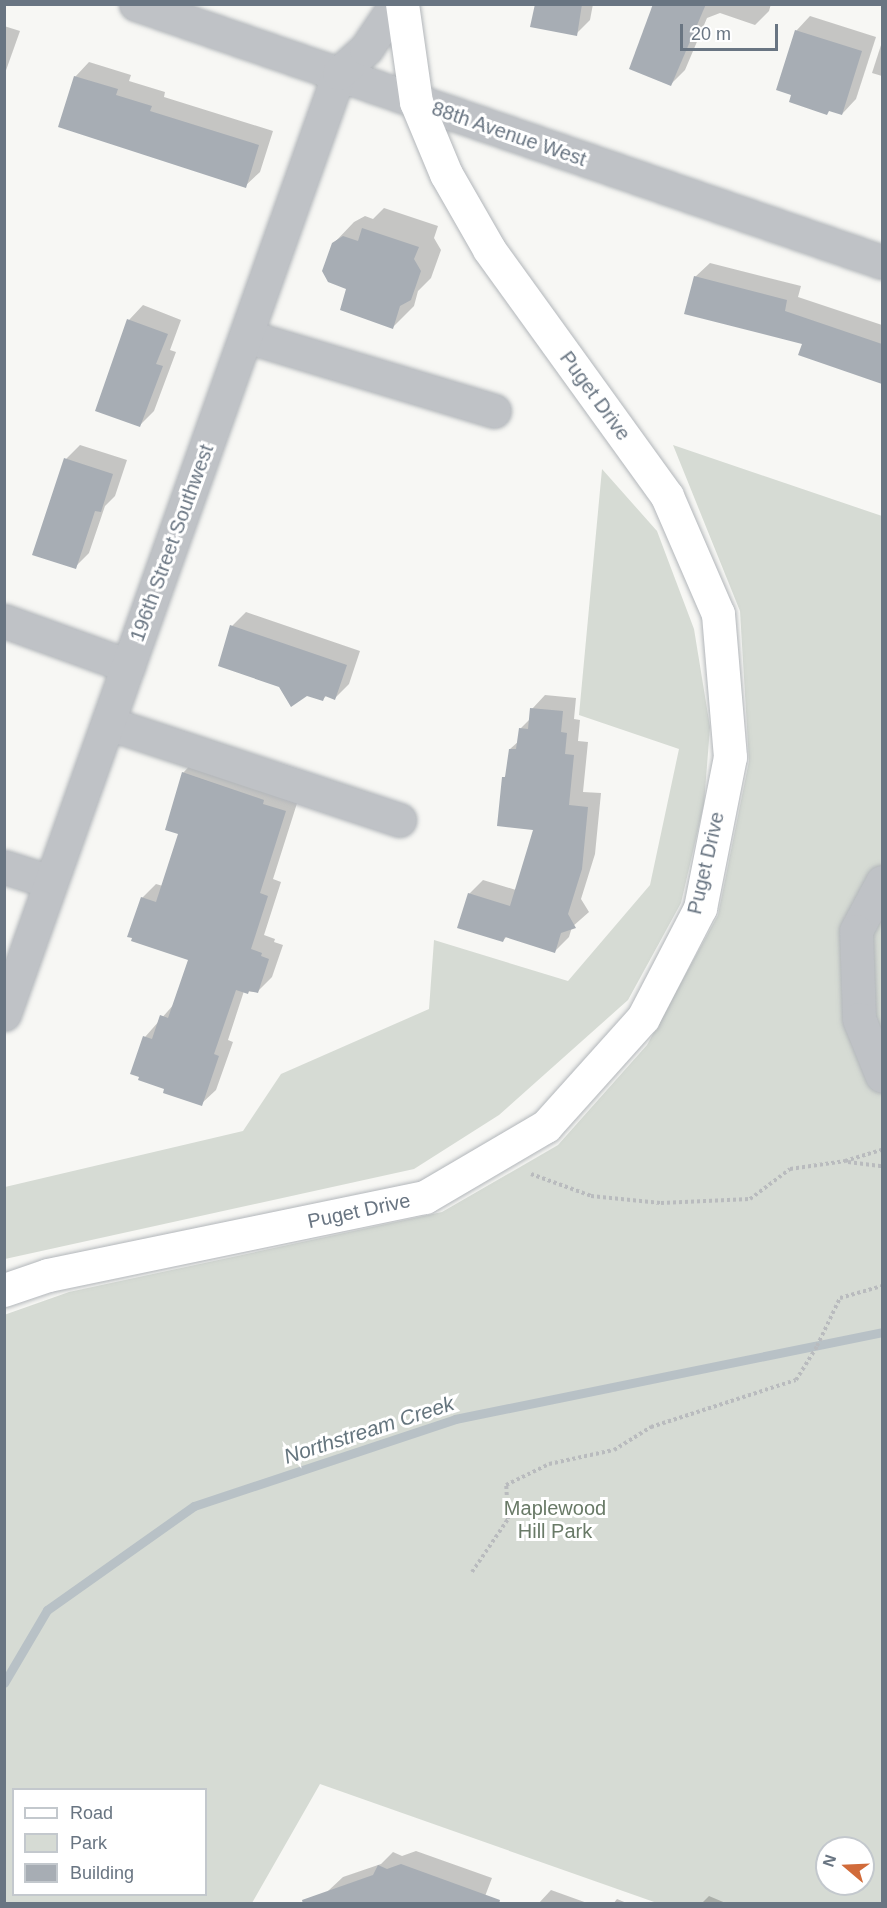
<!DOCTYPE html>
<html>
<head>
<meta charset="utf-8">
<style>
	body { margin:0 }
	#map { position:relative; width:887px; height:1908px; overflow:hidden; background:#f7f7f4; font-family:Helvetica,sans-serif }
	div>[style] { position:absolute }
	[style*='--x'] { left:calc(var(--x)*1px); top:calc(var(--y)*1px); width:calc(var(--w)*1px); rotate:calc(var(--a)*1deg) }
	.green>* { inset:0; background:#d6dbd4 }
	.shadow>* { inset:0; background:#0003 }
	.stream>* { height:9px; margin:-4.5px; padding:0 4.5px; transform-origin:4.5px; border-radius:4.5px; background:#b8c1c6 }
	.building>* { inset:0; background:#a7adb4 }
	.path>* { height:4px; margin-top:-2px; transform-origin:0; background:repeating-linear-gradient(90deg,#b9bbbe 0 3px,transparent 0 6px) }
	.roads { filter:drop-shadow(0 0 2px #b2b6ba) drop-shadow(0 0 2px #b2b6ba) }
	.minor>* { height:33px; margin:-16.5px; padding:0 16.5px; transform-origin:16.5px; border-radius:16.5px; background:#bfc2c6 }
	.major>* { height:33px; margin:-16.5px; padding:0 16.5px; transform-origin:16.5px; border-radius:16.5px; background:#fff }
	span { translate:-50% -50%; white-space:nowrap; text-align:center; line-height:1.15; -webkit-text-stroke:6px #fff; paint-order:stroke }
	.street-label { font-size:20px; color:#697582 }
	.park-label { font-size:20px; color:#697a67 }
	.water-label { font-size:21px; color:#65757e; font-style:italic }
	.frame { position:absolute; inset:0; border:6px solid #697582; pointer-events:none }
	.legend { position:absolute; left:12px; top:1788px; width:195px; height:108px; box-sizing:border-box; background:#fff; border:2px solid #c3c8cd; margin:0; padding:8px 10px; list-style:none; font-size:18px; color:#697582 }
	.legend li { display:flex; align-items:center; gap:12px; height:30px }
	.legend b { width:30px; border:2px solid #c3c8cd }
	.north { position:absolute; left:815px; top:1836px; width:60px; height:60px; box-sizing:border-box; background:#fff; border:2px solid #c3c8cd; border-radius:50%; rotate:289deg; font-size:16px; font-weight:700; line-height:24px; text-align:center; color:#697582 }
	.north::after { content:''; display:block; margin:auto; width:21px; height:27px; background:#d16b3a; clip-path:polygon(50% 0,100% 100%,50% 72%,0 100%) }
	.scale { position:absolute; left:680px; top:24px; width:98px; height:27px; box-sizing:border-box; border:3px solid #697582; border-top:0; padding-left:8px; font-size:18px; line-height:21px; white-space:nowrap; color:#697582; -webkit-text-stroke:4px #fff; paint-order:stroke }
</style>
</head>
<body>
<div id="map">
	<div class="green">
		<div style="clip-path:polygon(evenodd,673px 445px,882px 516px,882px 1903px,657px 1903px,320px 1784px,252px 1903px,5px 1903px,4px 1315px,69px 1292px,442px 1212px,558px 1145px,647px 1045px,718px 915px,749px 761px,740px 611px,673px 445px,14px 1790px,206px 1790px,206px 1894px,14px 1894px,14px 1790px,673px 445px,827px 1848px,863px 1848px,863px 1884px,827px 1884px,827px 1848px)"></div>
		<div style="clip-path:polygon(602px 469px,657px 531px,694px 629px,710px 727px,704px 804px,681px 903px,628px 1000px,499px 1115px,414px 1169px,5px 1259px,5px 1187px,243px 1131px,281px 1074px,429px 1009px,434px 940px,568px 981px,650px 885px,679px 749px,579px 715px)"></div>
	</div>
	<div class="shadow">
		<div style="clip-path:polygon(536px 4px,593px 4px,590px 20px,576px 34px)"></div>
		<div style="clip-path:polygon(655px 4px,771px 4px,769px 11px,755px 25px,720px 13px,707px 18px,685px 70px,670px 85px)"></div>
		<div style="clip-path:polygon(810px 16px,876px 37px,856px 99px,842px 114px,796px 31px)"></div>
		<div style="clip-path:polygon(4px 26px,20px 31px,4px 76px)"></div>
		<div style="clip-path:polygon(882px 42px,882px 76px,872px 73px)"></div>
		<div style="clip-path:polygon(89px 62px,131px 75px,129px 81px,165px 92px,164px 97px,273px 131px,260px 172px,245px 186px,75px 77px)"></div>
		<div style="clip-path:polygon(384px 208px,438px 226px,434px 238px,441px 250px,431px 278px,418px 291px,414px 306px,393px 327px,348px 288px,333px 244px,354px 222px,365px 216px,373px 219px)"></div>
		<div style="clip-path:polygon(710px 263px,801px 286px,798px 297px,882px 325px,882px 382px,800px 354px,804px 343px,695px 277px)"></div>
		<div style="clip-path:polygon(143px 305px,181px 320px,170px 350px,176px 352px,154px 411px,140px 425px,129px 320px)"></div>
		<div style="clip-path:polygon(80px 445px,127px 460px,115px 496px,105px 506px,89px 553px,75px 567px,66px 459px)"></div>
		<div style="clip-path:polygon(246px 612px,360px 651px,349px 684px,335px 698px,327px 695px,322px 700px,280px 686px,232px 626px)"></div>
		<div style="clip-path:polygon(545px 695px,576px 698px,574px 719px,580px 720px,578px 741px,588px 742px,583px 792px,601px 793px,595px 854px,581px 899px,589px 912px,572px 927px,569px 937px,555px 951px,507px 936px,503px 941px,469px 894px,483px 880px,516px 890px,535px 829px,504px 778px,507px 774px,510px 749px,519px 741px,520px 729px,531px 718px,532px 709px)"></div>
		<div style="clip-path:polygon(197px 758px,299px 797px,273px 879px,281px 882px,264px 935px,275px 939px,274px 942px,283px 945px,272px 977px,257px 992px,244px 991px,228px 1040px,233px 1042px,216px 1090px,201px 1104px,132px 1073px,145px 1037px,175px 1003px,190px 959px,142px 898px,156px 884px,163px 886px,180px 833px,183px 773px)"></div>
		<div style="clip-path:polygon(416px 1851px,492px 1878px,482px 1904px,328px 1891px,343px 1877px,381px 1864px,393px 1852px,402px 1856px)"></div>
		<div style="clip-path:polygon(551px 1890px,590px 1904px,538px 1904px)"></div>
		<div style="clip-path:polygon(709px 1896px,728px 1904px,701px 1904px)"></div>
		<div style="clip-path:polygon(617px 1899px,629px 1904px,613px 1904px)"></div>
	</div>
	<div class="stream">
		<div style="--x:4;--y:1683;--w:85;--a:-59.5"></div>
		<div style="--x:47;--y:1610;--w:180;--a:-35.3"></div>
		<div style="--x:194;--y:1506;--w:275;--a:-18.4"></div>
		<div style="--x:455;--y:1419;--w:436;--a:-11.5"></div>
	</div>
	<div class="building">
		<div style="clip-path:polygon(535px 4px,582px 4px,577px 36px,530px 27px)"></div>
		<div style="clip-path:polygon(653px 4px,706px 4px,671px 86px,629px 69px)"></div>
		<div style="clip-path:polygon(795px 30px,862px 51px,842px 115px,829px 111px,827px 115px,789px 102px,791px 95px,776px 90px)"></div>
		<div style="clip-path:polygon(74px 76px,118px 89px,116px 95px,152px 106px,150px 111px,259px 145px,246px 188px,58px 127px)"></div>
		<div style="clip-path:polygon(362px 228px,419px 247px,414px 259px,421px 271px,411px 300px,400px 306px,393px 329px,340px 310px,346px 289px,328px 282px,322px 271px,332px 243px,343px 236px,358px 241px)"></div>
		<div style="clip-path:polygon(694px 276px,787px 300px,785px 311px,882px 344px,882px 384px,798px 355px,802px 344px,684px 314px)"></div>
		<div style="clip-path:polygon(127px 319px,168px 334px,156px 364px,163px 366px,140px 427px,95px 411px)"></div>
		<div style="clip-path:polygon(64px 458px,113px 474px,101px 512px,95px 511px,76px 569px,32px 555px)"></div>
		<div style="clip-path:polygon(230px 625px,347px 665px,335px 700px,325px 696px,323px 701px,307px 696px,291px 707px,279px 687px,218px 666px)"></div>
		<div style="clip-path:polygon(530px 708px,563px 711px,561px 732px,567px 733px,565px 754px,574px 755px,569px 805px,588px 807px,582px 869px,568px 914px,576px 928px,561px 933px,555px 953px,505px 937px,503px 942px,457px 928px,468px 893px,510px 906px,533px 830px,497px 826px,502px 777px,505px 777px,509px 749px,516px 749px,519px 728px,528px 729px)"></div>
		<div style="clip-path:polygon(182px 772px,264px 800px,263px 804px,286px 811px,260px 893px,268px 896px,251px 949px,262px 953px,261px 956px,269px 959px,258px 993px,249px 991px,248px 994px,236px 990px,214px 1054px,219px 1056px,202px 1106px,163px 1093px,164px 1089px,138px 1080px,139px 1077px,130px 1074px,143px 1036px,152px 1039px,160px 1015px,168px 1018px,188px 960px,131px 941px,132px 938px,127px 937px,141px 897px,156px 902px,178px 834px,165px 830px)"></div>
		<div style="clip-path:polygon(401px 1864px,500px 1900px,499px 1904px,303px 1904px,302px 1900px,373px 1875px,378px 1865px,387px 1869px)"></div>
	</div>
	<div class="path">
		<div style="--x:848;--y:1162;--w:34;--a:7"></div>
		<div style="--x:531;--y:1174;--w:64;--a:20.1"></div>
		<div style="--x:591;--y:1196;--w:70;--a:5.7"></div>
		<div style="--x:661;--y:1203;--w:89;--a:-2.6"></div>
		<div style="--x:750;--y:1199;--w:50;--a:-36.9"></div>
		<div style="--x:790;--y:1169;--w:56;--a:-8.3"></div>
		<div style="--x:845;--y:1161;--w:39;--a:-17"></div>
		<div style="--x:472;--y:1572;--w:64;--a:-55.8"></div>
		<div style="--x:508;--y:1519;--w:34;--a:-93"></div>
		<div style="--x:506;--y:1485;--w:48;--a:-26"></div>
		<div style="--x:549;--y:1464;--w:66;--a:-12.2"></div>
		<div style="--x:614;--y:1450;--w:44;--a:-31.9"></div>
		<div style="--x:651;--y:1427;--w:152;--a:-18"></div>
		<div style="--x:796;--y:1380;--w:40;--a:-58"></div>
		<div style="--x:817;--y:1346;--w:53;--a:-64.4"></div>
		<div style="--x:840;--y:1298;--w:44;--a:-15.9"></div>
	</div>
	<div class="roads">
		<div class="minor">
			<div style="--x:136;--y:4;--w:789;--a:19.08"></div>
			<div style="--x:246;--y:336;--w:259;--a:16.8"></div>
			<div style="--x:4;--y:621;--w:132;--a:19.9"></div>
			<div style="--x:108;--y:723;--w:307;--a:18.4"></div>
			<div style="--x:4;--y:867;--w:49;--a:17.7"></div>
			<div style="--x:882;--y:882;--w:55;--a:118"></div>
			<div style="--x:856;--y:931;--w:88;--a:88"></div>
			<div style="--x:859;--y:1019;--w:61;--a:68"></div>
			<div style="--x:4;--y:1014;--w:999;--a:-70.4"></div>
			<div style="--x:339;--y:73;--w:36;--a:-42"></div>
			<div style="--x:366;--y:49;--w:54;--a:-56.3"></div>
		</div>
		<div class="major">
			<div style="--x:4;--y:1290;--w:46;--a:-18.8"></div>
			<div style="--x:48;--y:1275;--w:385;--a:-11.7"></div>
			<div style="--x:425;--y:1197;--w:140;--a:-30.4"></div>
			<div style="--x:546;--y:1126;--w:145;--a:-48.1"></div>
			<div style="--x:643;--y:1018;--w:124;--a:-62.6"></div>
			<div style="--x:700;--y:908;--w:154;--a:-78.8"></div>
			<div style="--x:730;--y:757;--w:144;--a:-94.8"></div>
			<div style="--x:718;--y:614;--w:129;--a:-113.4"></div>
			<div style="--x:667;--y:496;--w:304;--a:-125.8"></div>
			<div style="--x:489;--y:249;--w:86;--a:-119.8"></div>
			<div style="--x:446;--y:174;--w:78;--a:-112.6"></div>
			<div style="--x:416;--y:102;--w:99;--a:-98.1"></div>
		</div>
	</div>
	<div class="street-label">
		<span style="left:509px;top:134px;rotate:19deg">88th Avenue West</span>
		<span style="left:595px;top:396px;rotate:54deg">Puget Drive</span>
		<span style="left:172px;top:543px;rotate:-70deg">196th Street Southwest</span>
		<span style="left:706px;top:863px;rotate:-77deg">Puget Drive</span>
		<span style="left:359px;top:1211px;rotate:-12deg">Puget Drive</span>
	</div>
	<div class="park-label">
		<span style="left:555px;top:1520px">Maplewood<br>Hill Park</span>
	</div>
	<div class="water-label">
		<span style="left:369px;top:1430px;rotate:-18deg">Northstream Creek</span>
	</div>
	<div class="frame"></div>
	<ul class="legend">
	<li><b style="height:8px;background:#fff"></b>Road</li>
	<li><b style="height:16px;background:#d6dbd4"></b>Park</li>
	<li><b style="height:16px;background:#a7adb4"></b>Building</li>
	</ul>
	<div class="north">N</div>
	<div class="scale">20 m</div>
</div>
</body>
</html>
